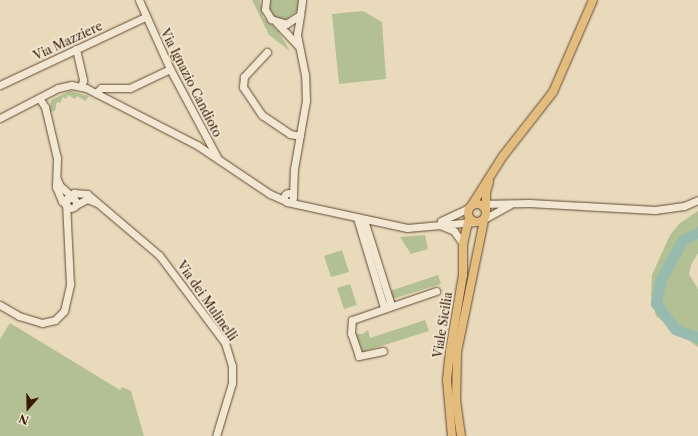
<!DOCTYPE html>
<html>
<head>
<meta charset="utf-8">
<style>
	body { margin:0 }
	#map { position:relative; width:698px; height:436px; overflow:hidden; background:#e9dabc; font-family:"Libre Caslon Text",serif }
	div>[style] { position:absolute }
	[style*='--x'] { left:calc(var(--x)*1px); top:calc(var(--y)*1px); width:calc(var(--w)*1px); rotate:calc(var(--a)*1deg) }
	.green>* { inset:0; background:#b3c093 }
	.river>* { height:11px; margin:-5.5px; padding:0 5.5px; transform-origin:5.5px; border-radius:5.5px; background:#97bbaf }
	.roads { filter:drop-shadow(0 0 1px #644a32) drop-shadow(0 0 1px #644a32) }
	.minor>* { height:7px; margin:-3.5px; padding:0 3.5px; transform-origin:3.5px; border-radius:3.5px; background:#f1e7d3 }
	.minor>.ring { margin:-3.5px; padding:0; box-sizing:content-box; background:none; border:7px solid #f1e7d3; border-radius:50% }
	.major>* { height:8px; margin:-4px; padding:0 4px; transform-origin:4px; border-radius:4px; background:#e4bd7e }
	.major>.ring { margin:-4px; padding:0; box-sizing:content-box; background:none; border:8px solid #e4bd7e; border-radius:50% }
	span { translate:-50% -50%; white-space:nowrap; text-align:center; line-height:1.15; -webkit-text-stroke:3.5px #f1e7d3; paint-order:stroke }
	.street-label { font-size:12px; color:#381a04 }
	.north { position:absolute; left:8px; top:388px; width:40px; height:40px; -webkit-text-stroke:3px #f1e7d3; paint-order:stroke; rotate:200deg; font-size:11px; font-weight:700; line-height:16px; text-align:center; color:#381a04 }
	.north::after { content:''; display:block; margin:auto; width:14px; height:18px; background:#381a04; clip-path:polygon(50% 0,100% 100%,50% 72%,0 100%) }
</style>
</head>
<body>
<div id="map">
	<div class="green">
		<div style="clip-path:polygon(252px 0,260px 0,263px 17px,278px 31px,290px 51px,269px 35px)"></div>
		<div style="clip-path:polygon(269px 0,298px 0,298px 10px,287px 19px,277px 19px,270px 11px)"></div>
		<div style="clip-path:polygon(363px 11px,382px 22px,386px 79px,339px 84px,332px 14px)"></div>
		<div style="clip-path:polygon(70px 91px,89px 96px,85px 101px,77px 96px,75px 99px,68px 95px,66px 99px,63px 97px,60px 103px,57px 102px,55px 111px,49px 112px,51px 100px)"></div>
		<div style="clip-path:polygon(698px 211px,698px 253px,691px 265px,689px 274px,698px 289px,698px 347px,656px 316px,651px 297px,652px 275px,670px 235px,680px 223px)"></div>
		<div style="clip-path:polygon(425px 235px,428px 249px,411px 254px,400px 237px)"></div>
		<div style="clip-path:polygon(342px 250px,349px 272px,331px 277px,324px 256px)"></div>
		<div style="clip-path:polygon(438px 275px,441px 284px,392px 299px,390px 291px)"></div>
		<div style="clip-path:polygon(350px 284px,357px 305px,344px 309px,337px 288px)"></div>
		<div style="clip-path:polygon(425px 320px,429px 331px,362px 352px,356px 334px,363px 334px,368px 330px,370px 338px)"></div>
		<div style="clip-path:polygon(10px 323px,120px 390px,122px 387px,131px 391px,144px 436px,0 436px,0 339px)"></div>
	</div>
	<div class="river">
		<div style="--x:698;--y:232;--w:18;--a:151"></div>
		<div style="--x:682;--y:241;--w:43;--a:118.9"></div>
		<div style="--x:661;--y:279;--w:25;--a:102"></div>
		<div style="--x:656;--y:303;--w:32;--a:54"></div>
		<div style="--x:675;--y:329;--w:25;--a:21"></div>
	</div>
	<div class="roads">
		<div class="minor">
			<div style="--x:139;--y:0;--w:76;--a:65.8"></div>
			<div style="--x:170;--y:69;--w:100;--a:61.9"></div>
			<div style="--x:266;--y:0;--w:9;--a:96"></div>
			<div style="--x:265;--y:9;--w:12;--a:59"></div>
			<div style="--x:271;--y:19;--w:16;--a:18"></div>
			<div style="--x:286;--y:24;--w:17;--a:-33"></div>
			<div style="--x:300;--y:15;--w:15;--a:-82"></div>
			<div style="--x:276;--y:22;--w:33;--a:47"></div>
			<div style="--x:76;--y:49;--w:32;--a:77"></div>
			<div style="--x:83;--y:80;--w:7;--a:106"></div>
			<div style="--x:267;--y:52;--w:34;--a:133"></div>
			<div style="--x:244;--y:77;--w:10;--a:96"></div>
			<div style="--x:243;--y:87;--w:34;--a:56"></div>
			<div style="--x:262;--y:115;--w:34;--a:34"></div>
			<div style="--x:290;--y:134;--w:10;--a:11"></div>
			<div style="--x:0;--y:85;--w:160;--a:-25.1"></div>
			<div style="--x:96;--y:93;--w:7;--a:-45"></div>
			<div style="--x:101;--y:88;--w:29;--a:0"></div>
			<div style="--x:130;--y:88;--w:44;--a:-25.4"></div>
			<div style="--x:39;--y:98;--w:11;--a:56"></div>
			<div style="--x:45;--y:107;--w:52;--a:76.8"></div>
			<div style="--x:57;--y:158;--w:29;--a:92"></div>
			<div style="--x:56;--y:187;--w:15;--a:67"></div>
			<div style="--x:62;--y:201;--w:8;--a:45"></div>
			<div style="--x:0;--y:118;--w:65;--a:-27.3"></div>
			<div style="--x:58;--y:88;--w:13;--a:-13"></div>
			<div style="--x:71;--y:85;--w:15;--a:11"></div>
			<div style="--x:86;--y:88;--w:125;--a:27.2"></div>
			<div style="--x:197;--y:145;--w:88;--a:33.9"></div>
			<div style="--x:270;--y:194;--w:17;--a:24"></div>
			<div style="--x:57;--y:179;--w:8;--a:67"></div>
			<div style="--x:60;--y:186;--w:18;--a:41"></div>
			<div class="ring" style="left:284.5px;top:193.5px;width:2px;height:2px"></div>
			<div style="--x:293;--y:196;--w:27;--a:-88"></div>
			<div style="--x:294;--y:169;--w:70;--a:-80.1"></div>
			<div style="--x:306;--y:100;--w:25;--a:-92"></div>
			<div style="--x:305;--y:75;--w:41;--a:-101.3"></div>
			<div style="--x:297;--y:35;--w:20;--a:-81"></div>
			<div class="ring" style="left:66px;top:198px;width:3px;height:3px"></div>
			<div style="--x:67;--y:198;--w:9;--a:-36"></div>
			<div style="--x:74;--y:193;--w:13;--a:4"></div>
			<div style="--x:87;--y:194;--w:94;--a:40.3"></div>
			<div style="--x:159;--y:255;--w:110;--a:53.1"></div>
			<div style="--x:225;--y:343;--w:24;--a:73"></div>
			<div style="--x:232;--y:366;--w:17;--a:90"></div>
			<div style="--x:232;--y:383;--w:55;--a:106.8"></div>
			<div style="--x:287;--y:202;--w:123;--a:12.2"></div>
			<div style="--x:407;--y:228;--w:67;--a:-5.1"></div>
			<div style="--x:479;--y:204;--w:50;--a:-1.1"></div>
			<div style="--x:529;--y:203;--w:126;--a:3.2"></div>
			<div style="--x:655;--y:210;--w:29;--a:-8"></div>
			<div style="--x:684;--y:206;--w:15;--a:-23"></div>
			<div style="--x:76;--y:205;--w:13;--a:-29"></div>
			<div style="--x:87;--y:199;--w:11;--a:22"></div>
			<div style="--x:357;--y:218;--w:90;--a:73.2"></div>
			<div style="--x:383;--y:304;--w:5;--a:22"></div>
			<div style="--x:388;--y:306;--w:4;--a:-63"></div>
			<div style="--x:390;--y:302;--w:86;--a:-107.6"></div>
			<div style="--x:484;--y:219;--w:29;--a:-29"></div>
			<div style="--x:441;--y:221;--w:31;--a:-25"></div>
			<div style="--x:440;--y:225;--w:15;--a:23"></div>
			<div style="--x:454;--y:231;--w:16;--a:55"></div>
			<div style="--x:0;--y:305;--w:22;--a:30"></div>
			<div style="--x:19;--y:316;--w:24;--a:17"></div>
			<div style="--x:42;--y:323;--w:13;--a:-13"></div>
			<div style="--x:55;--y:320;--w:13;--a:-45"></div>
			<div style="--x:64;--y:311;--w:28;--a:-77"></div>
			<div style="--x:70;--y:284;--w:81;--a:-92.8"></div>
			<div style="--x:383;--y:351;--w:25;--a:168"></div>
			<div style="--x:359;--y:356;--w:24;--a:-109"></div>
			<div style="--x:351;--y:333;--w:13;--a:-86"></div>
			<div style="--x:352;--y:320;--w:89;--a:-19"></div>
		</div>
		<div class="major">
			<div class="ring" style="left:468px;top:204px;width:10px;height:10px"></div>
			<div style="--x:472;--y:205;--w:58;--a:-57.7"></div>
			<div style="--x:503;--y:156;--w:81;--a:-52"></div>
			<div style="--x:553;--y:92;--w:100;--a:-66.5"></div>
			<div style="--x:486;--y:210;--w:18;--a:-90"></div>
			<div style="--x:486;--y:192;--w:10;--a:-73"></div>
			<div style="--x:452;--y:436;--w:56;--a:-95.1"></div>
			<div style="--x:447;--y:380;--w:29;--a:-84"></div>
			<div style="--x:450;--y:351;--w:77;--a:-80.3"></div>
			<div style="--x:463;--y:275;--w:31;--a:-90"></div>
			<div style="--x:463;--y:244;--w:27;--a:-77"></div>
			<div style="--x:461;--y:436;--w:35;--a:-98"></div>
			<div style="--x:456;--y:401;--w:49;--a:-88.8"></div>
			<div style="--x:457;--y:352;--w:135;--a:-78.4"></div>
		</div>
	</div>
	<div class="street-label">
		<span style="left:68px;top:41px;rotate:-25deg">Via Mazziere</span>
		<span style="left:191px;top:83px;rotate:63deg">Via Ignazio Candioto</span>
		<span style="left:207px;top:301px;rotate:55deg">Via dei Mulinelli</span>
		<span style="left:443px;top:325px;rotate:-81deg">Viale Sicilia</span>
	</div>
	<div class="north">N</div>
</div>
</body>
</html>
